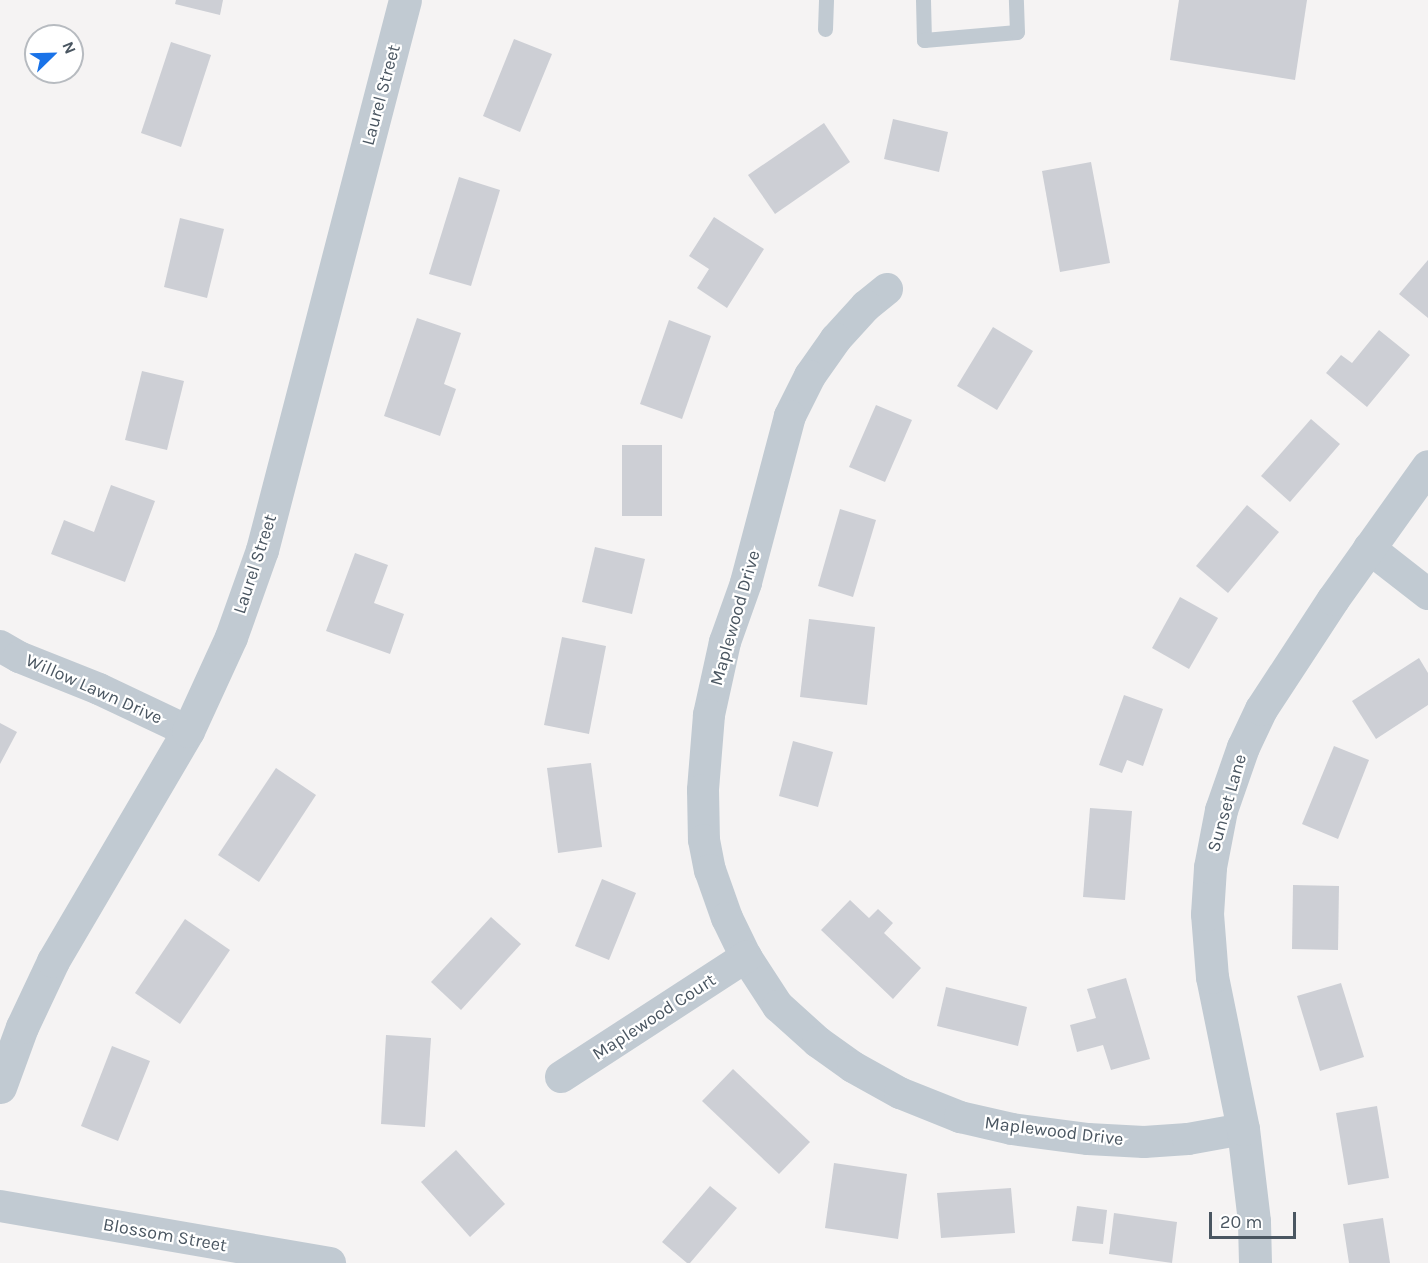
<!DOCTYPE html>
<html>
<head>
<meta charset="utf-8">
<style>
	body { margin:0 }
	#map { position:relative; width:1428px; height:1263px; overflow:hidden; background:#f5f3f3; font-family:Karla,sans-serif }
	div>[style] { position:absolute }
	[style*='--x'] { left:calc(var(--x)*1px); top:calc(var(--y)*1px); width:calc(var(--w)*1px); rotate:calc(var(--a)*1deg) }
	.building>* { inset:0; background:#cdcfd5 }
	.service>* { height:15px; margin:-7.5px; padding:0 7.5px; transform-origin:7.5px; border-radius:7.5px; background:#c1cad2 }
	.minor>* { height:32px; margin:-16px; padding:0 16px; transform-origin:16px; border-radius:16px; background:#c1cad2 }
	.tertiary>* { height:33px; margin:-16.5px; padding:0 16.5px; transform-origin:16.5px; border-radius:16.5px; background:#c1cad2 }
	span { translate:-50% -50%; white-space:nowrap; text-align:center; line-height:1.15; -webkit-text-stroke:4.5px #fff; paint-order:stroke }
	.street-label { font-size:18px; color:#4a5661 }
	.north { position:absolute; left:24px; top:24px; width:60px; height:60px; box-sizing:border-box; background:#fff; border:2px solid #b7bbc0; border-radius:50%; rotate:67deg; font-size:16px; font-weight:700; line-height:24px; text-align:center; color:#4a5661 }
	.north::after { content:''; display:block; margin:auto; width:21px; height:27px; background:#1a73e8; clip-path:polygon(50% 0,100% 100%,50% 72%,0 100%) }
	.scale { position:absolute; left:1209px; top:1212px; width:87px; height:27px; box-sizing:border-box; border:3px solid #4a5661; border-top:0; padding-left:8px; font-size:18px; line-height:21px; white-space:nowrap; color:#4a5661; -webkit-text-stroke:4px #fff; paint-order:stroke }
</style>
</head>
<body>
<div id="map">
	<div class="building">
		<div style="clip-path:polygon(176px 0,223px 0,220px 15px,175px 4px)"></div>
		<div style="clip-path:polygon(1179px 0,1307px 0,1295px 80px,1170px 60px)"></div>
		<div style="clip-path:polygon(514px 39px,552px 54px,520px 132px,483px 116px)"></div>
		<div style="clip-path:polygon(171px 42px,211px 55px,181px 147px,141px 133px)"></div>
		<div style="clip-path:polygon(893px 119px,948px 132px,939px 172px,884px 159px)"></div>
		<div style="clip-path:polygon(824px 123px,850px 162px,775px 214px,748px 175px)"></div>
		<div style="clip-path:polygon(1091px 162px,1110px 263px,1060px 272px,1042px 171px)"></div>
		<div style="clip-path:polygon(459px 177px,500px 190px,471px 286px,429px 274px)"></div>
		<div style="clip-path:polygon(714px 217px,764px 249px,727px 308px,697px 288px,709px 269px,689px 256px)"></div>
		<div style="clip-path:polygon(180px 218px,224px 229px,207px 298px,164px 287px)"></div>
		<div style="clip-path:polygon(1428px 260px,1428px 318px,1399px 294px)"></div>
		<div style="clip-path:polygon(417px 318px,461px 333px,444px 384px,456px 389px,440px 436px,384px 416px)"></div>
		<div style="clip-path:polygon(669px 320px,711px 336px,682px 419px,640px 404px)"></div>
		<div style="clip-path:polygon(993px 327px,1033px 351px,997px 410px,957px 386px)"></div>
		<div style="clip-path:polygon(1379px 330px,1410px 355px,1367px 407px,1326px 373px,1341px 355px,1352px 363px)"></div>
		<div style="clip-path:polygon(142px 371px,184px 381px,167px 450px,125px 440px)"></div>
		<div style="clip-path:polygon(876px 405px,912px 420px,885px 482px,849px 467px)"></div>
		<div style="clip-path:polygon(1311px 419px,1340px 444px,1290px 502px,1261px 476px)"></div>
		<div style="clip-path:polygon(622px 445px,662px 445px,662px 516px,622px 516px)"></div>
		<div style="clip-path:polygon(111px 485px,155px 501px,125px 582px,51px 554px,64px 520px,94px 532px)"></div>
		<div style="clip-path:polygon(1247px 505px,1279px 532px,1228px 593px,1196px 566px)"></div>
		<div style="clip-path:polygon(840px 509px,876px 520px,853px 597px,818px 586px)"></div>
		<div style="clip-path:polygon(595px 547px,645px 559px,632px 614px,582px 602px)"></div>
		<div style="clip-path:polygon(355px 553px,388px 565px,374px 603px,404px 614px,390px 654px,326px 631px)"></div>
		<div style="clip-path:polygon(1180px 597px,1218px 618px,1189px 669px,1152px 648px)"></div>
		<div style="clip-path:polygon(809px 619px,875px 627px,867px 705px,800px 697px)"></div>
		<div style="clip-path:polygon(562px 637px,606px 646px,589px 734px,544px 725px)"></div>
		<div style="clip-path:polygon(1419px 658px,1428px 673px,1428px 705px,1376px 739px,1352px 701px)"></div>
		<div style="clip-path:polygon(1124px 695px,1163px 709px,1143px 766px,1127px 760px,1122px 773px,1099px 765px)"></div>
		<div style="clip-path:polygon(0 723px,17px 732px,0 764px)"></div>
		<div style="clip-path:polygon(793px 741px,833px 752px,818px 807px,779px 796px)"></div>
		<div style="clip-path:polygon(1334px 746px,1369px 760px,1338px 839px,1302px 824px)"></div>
		<div style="clip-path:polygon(591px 763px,602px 847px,558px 853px,547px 768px)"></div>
		<div style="clip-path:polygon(276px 768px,316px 795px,259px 882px,218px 855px)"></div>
		<div style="clip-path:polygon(1090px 808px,1132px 811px,1125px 900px,1083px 897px)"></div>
		<div style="clip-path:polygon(602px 879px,636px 893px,609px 960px,575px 946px)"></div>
		<div style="clip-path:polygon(1293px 885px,1339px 886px,1338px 950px,1292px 949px)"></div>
		<div style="clip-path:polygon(850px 900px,869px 918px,878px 909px,893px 923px,884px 933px,921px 968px,893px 999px,821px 930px)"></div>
		<div style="clip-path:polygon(491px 917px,521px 944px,461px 1010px,431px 982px)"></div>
		<div style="clip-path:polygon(185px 919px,230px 950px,180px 1024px,135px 993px)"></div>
		<div style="clip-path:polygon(1126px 978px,1150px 1059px,1111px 1070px,1103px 1045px,1077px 1052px,1070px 1025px,1096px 1018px,1087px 989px)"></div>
		<div style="clip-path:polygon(1341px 983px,1364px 1057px,1320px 1071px,1297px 996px)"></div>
		<div style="clip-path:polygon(946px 987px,1027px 1007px,1018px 1046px,937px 1026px)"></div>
		<div style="clip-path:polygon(386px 1035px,431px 1038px,425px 1127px,381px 1124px)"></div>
		<div style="clip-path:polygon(112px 1046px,150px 1061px,118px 1141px,81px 1126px)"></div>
		<div style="clip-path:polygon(733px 1069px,810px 1142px,779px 1174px,702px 1101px)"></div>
		<div style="clip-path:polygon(1377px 1106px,1389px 1178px,1348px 1185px,1336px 1113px)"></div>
		<div style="clip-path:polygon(456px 1150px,505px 1204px,470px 1237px,421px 1182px)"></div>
		<div style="clip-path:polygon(834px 1163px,907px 1174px,898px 1239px,825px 1228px)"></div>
		<div style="clip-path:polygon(710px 1186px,737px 1208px,690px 1263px,687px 1263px,662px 1242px)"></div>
		<div style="clip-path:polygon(1011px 1188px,1015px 1233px,941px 1238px,937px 1193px)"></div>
		<div style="clip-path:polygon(1077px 1206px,1107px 1210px,1103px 1244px,1072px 1241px)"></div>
		<div style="clip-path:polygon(1114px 1213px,1177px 1222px,1172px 1263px,1109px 1254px)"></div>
		<div style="clip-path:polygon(1383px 1218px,1390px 1263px,1349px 1263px,1343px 1224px)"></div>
	</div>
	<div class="service">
		<div style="--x:923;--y:0;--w:40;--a:88.6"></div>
		<div style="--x:924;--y:40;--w:93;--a:-4.9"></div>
		<div style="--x:1017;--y:32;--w:32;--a:-92"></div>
		<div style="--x:825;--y:29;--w:29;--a:-88"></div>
	</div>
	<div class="minor">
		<div style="--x:887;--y:289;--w:27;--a:141"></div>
		<div style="--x:866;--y:306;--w:45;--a:132.3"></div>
		<div style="--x:836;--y:339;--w:45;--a:125.1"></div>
		<div style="--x:810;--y:376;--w:45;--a:116.6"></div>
		<div style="--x:790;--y:416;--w:173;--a:104.8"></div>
		<div style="--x:746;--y:583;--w:63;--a:109.6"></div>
		<div style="--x:725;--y:642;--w:75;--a:102.4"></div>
		<div style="--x:709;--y:715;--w:75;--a:94.6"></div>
		<div style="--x:703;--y:790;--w:50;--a:88.9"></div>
		<div style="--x:704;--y:840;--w:31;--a:79"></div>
		<div style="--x:710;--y:870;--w:51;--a:70.5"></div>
		<div style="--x:727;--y:918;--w:43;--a:64"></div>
		<div style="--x:746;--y:957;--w:59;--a:56.9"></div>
		<div style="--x:778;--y:1006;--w:54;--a:42"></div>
		<div style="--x:818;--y:1042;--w:43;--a:35.5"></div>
		<div style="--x:853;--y:1067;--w:54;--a:29"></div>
		<div style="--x:900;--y:1093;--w:65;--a:21.8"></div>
		<div style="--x:960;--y:1117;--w:53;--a:13"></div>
		<div style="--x:1012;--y:1129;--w:77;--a:7.5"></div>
		<div style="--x:1088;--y:1139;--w:56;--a:3.1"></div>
		<div style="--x:1144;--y:1142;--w:44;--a:-3.9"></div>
		<div style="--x:1188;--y:1139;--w:56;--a:-10.3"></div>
		<div style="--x:1369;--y:548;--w:75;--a:37.9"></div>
		<div style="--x:0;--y:646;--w:22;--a:30"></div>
		<div style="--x:19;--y:657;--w:86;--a:21.8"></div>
		<div style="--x:99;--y:689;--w:98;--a:25.3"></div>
		<div style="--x:561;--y:1077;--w:221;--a:-33"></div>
		<div style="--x:0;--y:1206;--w:335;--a:9.8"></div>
	</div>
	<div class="tertiary">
		<div style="--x:0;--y:1087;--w:64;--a:-69.9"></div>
		<div style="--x:22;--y:1027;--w:73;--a:-64.8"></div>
		<div style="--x:53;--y:961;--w:267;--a:-59.6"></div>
		<div style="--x:188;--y:731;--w:103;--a:-65.4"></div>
		<div style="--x:231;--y:637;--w:92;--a:-70.4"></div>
		<div style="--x:262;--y:550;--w:568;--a:-75.43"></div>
		<div style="--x:1255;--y:1263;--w:42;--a:-91.4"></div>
		<div style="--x:1254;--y:1221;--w:93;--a:-96.8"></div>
		<div style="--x:1243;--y:1129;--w:155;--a:-101.5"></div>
		<div style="--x:1212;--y:977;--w:63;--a:-94.5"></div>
		<div style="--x:1207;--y:914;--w:47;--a:-86.3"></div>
		<div style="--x:1210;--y:867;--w:58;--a:-79.1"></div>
		<div style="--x:1221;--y:810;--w:67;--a:-70.8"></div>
		<div style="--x:1243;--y:747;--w:42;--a:-64.7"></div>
		<div style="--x:1261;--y:709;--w:131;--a:-56.8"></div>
		<div style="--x:1333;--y:599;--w:163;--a:-54.5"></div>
	</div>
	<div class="street-label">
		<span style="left:381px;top:95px;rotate:-75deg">Laurel Street</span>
		<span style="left:255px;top:564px;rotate:-72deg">Laurel Street</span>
		<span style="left:735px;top:618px;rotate:-74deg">Maplewood Drive</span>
		<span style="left:94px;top:689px;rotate:24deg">Willow Lawn Drive</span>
		<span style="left:1227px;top:803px;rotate:-74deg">Sunset Lane</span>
		<span style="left:654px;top:1017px;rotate:-33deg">Maplewood Court</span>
		<span style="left:1054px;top:1131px;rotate:7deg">Maplewood Drive</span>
		<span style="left:165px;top:1235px;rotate:10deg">Blossom Street</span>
	</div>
	<div class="north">N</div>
	<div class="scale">20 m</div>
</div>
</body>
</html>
